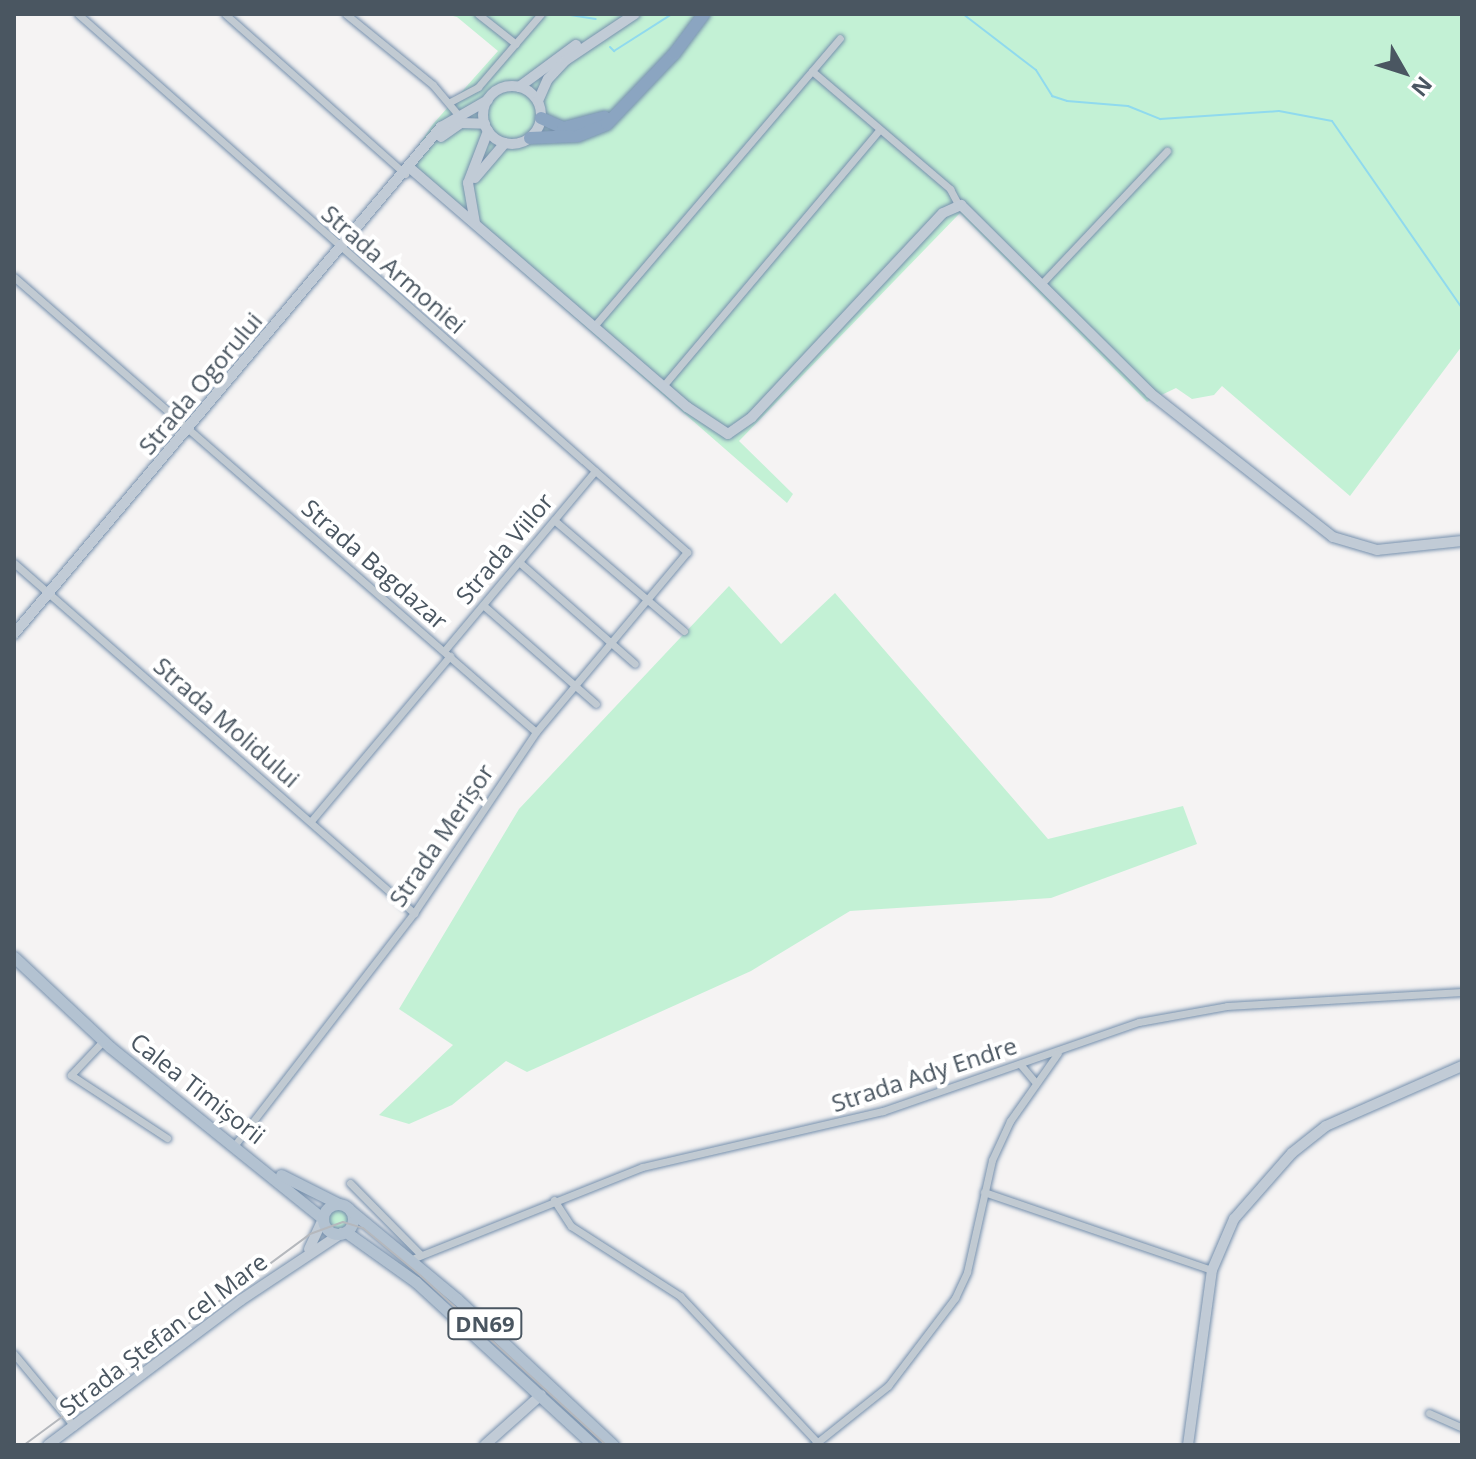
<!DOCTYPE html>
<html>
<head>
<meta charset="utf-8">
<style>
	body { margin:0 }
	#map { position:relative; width:1476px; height:1459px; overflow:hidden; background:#f5f3f3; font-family:"Open Sans",sans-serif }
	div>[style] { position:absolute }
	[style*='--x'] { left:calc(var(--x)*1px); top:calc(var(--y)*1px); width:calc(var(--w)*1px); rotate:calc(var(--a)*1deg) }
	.green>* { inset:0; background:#c3f1d5 }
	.round { border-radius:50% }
	.stream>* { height:2px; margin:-1px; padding:0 1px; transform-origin:1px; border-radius:1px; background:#90daee }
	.roads { filter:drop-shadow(0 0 2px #7690ad) drop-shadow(0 0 2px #7690ad) }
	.street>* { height:7px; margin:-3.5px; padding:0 3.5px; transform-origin:3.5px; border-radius:3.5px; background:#c1cad2 }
	.secondary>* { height:10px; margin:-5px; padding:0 5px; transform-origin:5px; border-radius:5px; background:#c1cbd6 }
	.secondary>.ring { margin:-5px; padding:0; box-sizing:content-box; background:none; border:10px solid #c1cbd6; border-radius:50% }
	.primary>* { height:11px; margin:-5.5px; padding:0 5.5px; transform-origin:5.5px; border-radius:5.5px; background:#b3c2d1 }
	.primary>.ring { margin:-5.5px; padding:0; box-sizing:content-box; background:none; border:11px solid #b3c2d1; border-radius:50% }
	.highway>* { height:12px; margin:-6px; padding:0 6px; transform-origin:6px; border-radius:6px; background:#8ba5c1 }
	.tram>* { height:2px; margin:-1px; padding:0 1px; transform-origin:1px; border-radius:1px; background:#b5b8bd }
	span { translate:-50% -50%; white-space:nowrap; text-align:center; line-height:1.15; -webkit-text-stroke:8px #fff; paint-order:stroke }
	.shield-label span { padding:2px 6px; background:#fff; border:2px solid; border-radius:6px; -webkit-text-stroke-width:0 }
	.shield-label { font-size:22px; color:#4a5661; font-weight:700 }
	.street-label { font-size:24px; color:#4a5661 }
	.frame { position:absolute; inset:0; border:16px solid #4a5661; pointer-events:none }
	.north { position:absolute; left:1364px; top:32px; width:80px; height:80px; -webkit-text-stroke:6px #fff; paint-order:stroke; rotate:129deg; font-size:22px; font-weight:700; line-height:32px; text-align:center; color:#4a5661 }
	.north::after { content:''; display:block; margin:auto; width:28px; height:36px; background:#4a5661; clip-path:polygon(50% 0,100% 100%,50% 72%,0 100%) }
</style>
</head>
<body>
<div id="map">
	<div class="green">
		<div style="clip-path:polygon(445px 14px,1462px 14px,1462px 346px,1350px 496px,1222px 386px,1214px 395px,1192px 399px,1176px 388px,1147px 402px,960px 213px,739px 441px,793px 494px,787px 503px,403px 168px,433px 124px,498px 51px,457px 17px)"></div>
		<div style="clip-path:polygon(729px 586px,781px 644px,835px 593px,1048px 839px,1183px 806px,1197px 844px,1051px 898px,850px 911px,751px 971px,527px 1072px,506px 1061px,452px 1105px,409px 1124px,379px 1115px,453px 1045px,399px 1009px,519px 809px)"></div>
		<div class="round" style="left:328px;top:1209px;width:20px;height:20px"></div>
	</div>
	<div class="stream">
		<div style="--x:564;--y:14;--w:32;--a:9"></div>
		<div style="--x:963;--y:14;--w:92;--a:37.5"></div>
		<div style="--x:1036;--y:70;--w:31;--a:58"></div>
		<div style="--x:1052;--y:96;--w:16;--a:18"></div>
		<div style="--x:1067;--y:101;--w:61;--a:4.7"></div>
		<div style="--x:1128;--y:106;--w:35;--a:22"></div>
		<div style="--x:1160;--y:119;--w:119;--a:-3.8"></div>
		<div style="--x:1279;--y:111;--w:54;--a:10.7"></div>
		<div style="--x:1332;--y:121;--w:228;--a:55.2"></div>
		<div style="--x:610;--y:47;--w:6;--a:45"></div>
		<div style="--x:614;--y:51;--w:69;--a:-32.5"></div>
	</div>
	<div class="roads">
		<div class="street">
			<div style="--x:78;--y:14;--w:813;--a:41.46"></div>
			<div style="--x:687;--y:552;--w:235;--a:130"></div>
			<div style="--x:536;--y:732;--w:218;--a:124"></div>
			<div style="--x:414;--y:913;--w:293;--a:127.7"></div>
			<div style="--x:225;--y:14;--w:241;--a:41.6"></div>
			<div style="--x:346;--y:14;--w:112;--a:39.2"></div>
			<div style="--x:433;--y:85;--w:38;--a:50"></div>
			<div style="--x:478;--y:14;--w:48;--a:38.3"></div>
			<div style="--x:812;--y:71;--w:182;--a:40.5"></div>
			<div style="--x:950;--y:189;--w:17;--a:62"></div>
			<div style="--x:450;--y:102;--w:32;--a:-28"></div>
			<div style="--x:478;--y:87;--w:96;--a:-49.2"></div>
			<div style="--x:14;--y:277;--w:692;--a:41.08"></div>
			<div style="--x:1042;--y:283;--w:182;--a:-46.6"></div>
			<div style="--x:595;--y:325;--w:377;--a:-49.5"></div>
			<div style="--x:663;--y:386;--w:336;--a:-49.8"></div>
			<div style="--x:554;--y:520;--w:171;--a:40.5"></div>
			<div style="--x:519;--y:562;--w:154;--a:41.3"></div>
			<div style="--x:14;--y:563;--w:532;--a:41.19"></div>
			<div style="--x:483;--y:605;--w:150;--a:41.2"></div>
			<div style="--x:444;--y:651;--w:235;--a:-50"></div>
			<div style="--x:311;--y:821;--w:216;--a:-49.9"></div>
			<div style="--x:103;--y:1041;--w:47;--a:133.3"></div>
			<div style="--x:71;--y:1075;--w:115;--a:33.3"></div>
			<div style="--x:1020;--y:1064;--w:25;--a:50"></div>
			<div style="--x:350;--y:1183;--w:101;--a:45.4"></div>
			<div style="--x:984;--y:1192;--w:241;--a:18.9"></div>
			<div style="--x:554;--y:1200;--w:31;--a:57"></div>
			<div style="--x:571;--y:1226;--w:130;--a:32.7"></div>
			<div style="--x:680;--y:1296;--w:200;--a:46.8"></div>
			<div style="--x:412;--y:1259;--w:248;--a:-21.8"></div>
			<div style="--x:642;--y:1167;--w:247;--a:-13.1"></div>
			<div style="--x:883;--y:1111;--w:271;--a:-19.2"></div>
			<div style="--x:1139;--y:1022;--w:89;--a:-10.3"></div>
			<div style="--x:1227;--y:1006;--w:235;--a:-3.4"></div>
			<div style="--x:14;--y:1354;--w:94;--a:50.2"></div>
			<div style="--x:1429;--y:1413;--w:36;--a:24"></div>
			<div style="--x:814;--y:1445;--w:95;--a:-38.6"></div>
			<div style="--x:888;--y:1386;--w:111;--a:-52.7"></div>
			<div style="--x:955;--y:1298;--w:29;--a:-65"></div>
			<div style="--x:967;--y:1272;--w:115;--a:-77.4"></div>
			<div style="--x:992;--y:1160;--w:43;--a:-65.2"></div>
			<div style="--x:1010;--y:1121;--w:83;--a:-54.8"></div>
		</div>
		<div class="secondary">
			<div class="ring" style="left:483px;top:86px;width:48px;height:48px"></div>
			<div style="--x:519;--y:87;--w:71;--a:-36.4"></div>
			<div style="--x:538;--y:101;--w:24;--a:-66"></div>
			<div style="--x:548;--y:79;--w:26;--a:-47"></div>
			<div style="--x:566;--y:60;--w:83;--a:-33.7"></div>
			<div style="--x:441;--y:137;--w:24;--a:-35"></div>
			<div style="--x:461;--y:123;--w:24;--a:2"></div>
			<div style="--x:410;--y:168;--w:366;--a:40.8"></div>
			<div style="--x:687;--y:407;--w:49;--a:33.4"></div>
			<div style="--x:728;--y:434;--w:29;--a:-35"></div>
			<div style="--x:752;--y:417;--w:279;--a:-46.9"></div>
			<div style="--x:943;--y:213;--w:20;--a:-24"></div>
			<div style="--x:961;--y:205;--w:267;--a:44.8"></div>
			<div style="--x:1150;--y:393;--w:233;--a:38.2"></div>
			<div style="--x:1333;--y:537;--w:46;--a:16.5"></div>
			<div style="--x:1377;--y:550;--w:85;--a:-6"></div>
			<div style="--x:475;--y:178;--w:46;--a:-49.4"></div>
			<div style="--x:475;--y:223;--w:41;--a:-99.9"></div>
			<div style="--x:468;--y:183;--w:56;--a:-69"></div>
			<div style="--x:14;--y:634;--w:663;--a:-49.9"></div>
			<div style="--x:441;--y:127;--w:54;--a:-29.9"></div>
			<div style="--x:309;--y:1249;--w:33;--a:-65"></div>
			<div style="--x:48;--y:1445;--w:241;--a:-36.9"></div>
			<div style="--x:241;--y:1300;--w:121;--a:-33.6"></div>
			<div style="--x:485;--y:1445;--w:75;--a:-41.8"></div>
			<div style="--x:1188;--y:1445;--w:177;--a:-82.2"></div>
			<div style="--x:1212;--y:1270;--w:56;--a:-66.7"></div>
			<div style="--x:1234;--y:1219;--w:88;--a:-48.7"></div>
			<div style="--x:1292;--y:1153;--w:43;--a:-38.5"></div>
			<div style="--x:1326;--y:1126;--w:149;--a:-23.8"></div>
		</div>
		<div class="primary">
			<div style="--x:14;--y:957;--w:132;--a:43.2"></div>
			<div style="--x:110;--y:1047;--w:274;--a:38.9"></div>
			<div style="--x:281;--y:1175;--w:65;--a:26.6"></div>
			<div class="ring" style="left:323px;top:1204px;width:19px;height:19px"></div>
			<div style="--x:351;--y:1211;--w:138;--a:39.7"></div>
			<div style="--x:457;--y:1299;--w:214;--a:43.1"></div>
			<div style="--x:346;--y:1232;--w:86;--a:35.5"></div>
			<div style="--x:416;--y:1282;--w:241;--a:42.6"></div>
		</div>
		<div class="highway">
			<div style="--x:541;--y:118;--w:24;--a:24"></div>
			<div style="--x:563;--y:128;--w:43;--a:-14.7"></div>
			<div style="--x:530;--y:138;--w:48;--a:-2.4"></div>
			<div style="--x:578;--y:136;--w:31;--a:-22"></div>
			<div style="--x:607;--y:124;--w:97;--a:-46.3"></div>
			<div style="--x:674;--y:54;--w:50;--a:-53.1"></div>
		</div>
	</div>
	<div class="tram">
		<div style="--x:24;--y:1445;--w:355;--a:-36.4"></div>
		<div style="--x:310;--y:1234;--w:35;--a:-20"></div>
		<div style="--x:343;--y:1222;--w:21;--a:17"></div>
		<div style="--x:363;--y:1228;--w:75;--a:39.6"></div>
		<div style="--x:421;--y:1276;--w:251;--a:42.4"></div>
	</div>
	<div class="shield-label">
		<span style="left:485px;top:1324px">DN69</span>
	</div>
	<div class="street-label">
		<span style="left:394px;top:269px;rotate:41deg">Strada Armoniei</span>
		<span style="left:200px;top:383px;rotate:-50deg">Strada Ogorului</span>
		<span style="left:504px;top:548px;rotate:-50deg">Strada Viilor</span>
		<span style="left:375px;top:564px;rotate:41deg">Strada Bagdazar</span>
		<span style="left:227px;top:722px;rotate:41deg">Strada Molidului</span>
		<span style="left:441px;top:835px;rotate:-56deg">Strada Merișor</span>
		<span style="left:924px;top:1074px;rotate:-18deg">Strada Ady Endre</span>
		<span style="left:198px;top:1088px;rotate:38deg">Calea Timișorii</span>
		<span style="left:163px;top:1334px;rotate:-37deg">Strada Ștefan cel Mare</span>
	</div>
	<div class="frame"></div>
	<div class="north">N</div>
</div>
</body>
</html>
